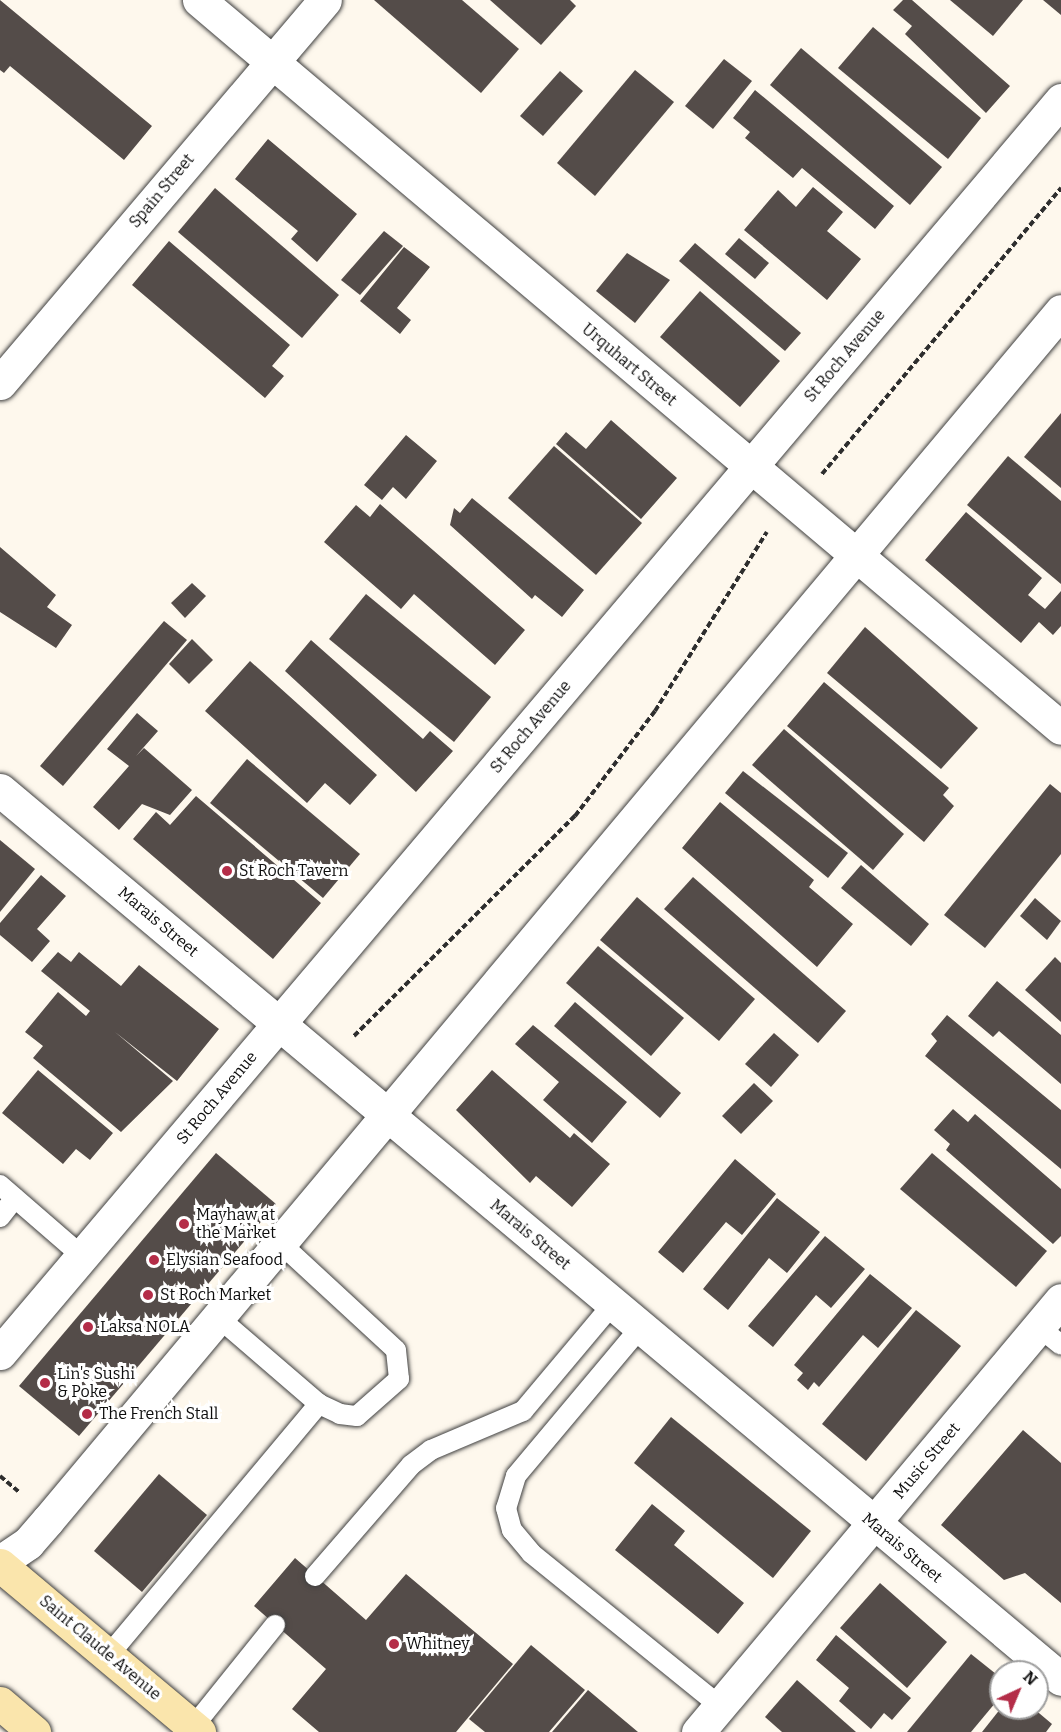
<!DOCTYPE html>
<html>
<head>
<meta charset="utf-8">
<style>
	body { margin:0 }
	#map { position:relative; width:1061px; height:1732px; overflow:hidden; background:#fef8ed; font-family:Bitter,serif }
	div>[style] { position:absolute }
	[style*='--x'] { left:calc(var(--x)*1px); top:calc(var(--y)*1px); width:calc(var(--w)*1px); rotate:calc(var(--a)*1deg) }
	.building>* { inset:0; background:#544c49 }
	.path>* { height:4px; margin-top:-2px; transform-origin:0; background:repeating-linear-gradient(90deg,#2e2e2e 0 6px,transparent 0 9px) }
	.roads { filter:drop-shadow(0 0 2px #3f3f3f) drop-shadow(0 0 2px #3f3f3f) }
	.service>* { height:20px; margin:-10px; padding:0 10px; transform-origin:10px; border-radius:10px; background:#fff }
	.minor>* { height:33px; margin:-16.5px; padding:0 16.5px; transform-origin:16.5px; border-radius:16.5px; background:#fff }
	.secondary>* { height:33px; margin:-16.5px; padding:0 16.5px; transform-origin:16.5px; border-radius:16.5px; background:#fae5ac }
	.dots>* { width:16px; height:16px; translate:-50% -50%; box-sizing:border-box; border:3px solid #fff; border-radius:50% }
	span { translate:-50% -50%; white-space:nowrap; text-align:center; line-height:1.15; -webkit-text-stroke:6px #fff; paint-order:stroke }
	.street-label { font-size:16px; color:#0c0c0c }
	.poi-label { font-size:16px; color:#0c0c0c }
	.left { translate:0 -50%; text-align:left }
	.north { position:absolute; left:989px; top:1660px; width:60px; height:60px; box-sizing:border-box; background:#fff; border:2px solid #9e9e9e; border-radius:50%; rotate:44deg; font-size:16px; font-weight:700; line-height:24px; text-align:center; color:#0c0c0c }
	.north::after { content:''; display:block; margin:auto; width:21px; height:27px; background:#b42d48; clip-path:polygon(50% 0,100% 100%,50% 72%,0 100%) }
</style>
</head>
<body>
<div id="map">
	<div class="building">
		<div style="clip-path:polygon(0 0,152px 126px,124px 160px,10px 66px,4px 73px,0 70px)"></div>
		<div style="clip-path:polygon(374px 0,462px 0,519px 49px,481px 93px)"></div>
		<div style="clip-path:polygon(490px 0,570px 0,576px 6px,541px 45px)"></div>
		<div style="clip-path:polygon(903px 0,912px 0,1010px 86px,986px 113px,905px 34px,912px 26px,893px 10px)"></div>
		<div style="clip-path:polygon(950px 0,1023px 0,993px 36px)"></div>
		<div style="clip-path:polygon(1043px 0,1061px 0,1061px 15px)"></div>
		<div style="clip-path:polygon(873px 27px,981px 118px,948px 159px,838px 68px)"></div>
		<div style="clip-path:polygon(801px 48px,942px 167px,910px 205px,770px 85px)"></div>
		<div style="clip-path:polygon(724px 59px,752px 81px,713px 129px,685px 106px)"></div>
		<div style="clip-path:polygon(635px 70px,674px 102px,595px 196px,557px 163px)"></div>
		<div style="clip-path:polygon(560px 71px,583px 91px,543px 136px,520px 116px)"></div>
		<div style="clip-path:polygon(755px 90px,894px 206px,875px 229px,802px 168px,793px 178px,745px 138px,750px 132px,733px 118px)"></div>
		<div style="clip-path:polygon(268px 139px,357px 214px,317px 262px,291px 239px,298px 231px,235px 179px)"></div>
		<div style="clip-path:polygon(813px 187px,843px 212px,827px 231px,861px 259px,827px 300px,744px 230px,778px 190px,796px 207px)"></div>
		<div style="clip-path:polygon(215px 188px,339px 295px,302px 338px,178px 232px)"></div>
		<div style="clip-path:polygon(384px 231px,403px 246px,360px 295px,341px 280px)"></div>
		<div style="clip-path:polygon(739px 238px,769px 263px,755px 279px,725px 254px)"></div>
		<div style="clip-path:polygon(169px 241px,290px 345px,272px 366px,284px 376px,265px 398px,132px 285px)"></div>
		<div style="clip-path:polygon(695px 243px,801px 333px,785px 351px,679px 261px)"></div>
		<div style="clip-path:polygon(404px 247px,430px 267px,397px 308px,411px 320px,400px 334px,360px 301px)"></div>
		<div style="clip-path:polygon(627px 253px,670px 280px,635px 323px,596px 291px)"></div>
		<div style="clip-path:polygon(700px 291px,780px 361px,740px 407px,660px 337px)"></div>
		<div style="clip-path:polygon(1061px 413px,1061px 488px,1024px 457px)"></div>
		<div style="clip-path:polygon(611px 420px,677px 478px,641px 519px,556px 444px,566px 432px,586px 449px)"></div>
		<div style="clip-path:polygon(406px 435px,437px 461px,406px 499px,393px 487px,382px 500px,364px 485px)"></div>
		<div style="clip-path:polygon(554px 446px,642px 523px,596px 575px,508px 498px)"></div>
		<div style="clip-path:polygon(1008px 456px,1061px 501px,1061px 584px,967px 505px)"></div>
		<div style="clip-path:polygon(472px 498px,584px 590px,562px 617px,535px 595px,532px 599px,450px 525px,454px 508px,460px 513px)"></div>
		<div style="clip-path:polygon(380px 504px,525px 630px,495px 665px,414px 594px,401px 609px,324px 542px,356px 505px,370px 517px)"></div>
		<div style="clip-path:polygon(966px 512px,1042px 578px,1028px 595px,1045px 609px,1061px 591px,1061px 626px,1053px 635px,1039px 622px,1021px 643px,925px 560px)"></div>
		<div style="clip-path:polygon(0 547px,56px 595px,47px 607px,72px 625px,56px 648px,0 612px)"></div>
		<div style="clip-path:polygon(192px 583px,206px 596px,185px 618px,171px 603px)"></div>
		<div style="clip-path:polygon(366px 594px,491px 697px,454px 742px,329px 639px)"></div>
		<div style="clip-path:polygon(164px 621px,187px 640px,63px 786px,40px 766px)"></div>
		<div style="clip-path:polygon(865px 627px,978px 728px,941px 769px,827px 673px)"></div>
		<div style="clip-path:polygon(192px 639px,213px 660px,189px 684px,169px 664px)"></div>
		<div style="clip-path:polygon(311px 640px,423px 739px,430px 731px,453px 751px,416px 792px,285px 671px)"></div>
		<div style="clip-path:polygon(250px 661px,377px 775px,350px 805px,325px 783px,307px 803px,205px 711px)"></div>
		<div style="clip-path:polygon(824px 682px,949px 788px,943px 795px,954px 806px,924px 842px,787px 726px)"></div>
		<div style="clip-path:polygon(137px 713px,158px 731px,136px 756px,144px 748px,192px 790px,170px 815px,142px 804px,119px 830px,93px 807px,129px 766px,107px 749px)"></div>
		<div style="clip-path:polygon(784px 729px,904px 834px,873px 870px,752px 765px)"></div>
		<div style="clip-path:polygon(247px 759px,360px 854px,323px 898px,210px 803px)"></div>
		<div style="clip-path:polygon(743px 771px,848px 853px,828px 878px,725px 793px)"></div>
		<div style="clip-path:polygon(1050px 784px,1061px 793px,1061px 854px,985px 948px,944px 915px)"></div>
		<div style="clip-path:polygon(196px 796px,321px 903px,273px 959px,133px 839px,156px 812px,170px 825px)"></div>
		<div style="clip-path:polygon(720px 802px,814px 880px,809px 887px,853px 924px,817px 967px,682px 848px)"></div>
		<div style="clip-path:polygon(0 840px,35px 869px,0 912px)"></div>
		<div style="clip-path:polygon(861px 865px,929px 924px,911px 946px,841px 888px)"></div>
		<div style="clip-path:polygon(41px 875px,66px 896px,37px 929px,50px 941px,32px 962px,0 935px,0 923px)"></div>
		<div style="clip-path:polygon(693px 877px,846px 1011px,818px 1043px,664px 909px)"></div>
		<div style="clip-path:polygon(637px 897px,755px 999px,719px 1041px,600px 940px)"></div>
		<div style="clip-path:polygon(1035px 898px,1061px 921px,1047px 940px,1020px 916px)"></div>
		<div style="clip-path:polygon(598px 946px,684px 1018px,651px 1056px,566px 983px)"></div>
		<div style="clip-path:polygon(58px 952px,71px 962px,79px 952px,121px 986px,139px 965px,219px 1029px,177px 1081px,115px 1032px,173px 1081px,121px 1132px,33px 1058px,43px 1046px,25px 1032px,58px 992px,86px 1016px,90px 1011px,41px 971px)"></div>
		<div style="clip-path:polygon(1055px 957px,1061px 963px,1061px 1022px,1025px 990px)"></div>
		<div style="clip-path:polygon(997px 981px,1061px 1035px,1061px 1084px,999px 1031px,993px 1037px,968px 1016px)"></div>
		<div style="clip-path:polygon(575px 1002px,681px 1093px,660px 1118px,554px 1026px)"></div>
		<div style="clip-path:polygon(947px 1015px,1061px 1110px,1061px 1169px,925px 1056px,937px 1041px,931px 1034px)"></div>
		<div style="clip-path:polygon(533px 1025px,627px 1102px,592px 1143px,543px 1100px,559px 1082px,515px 1044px)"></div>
		<div style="clip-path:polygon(774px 1033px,799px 1055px,771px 1087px,745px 1064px)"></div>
		<div style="clip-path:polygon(38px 1070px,113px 1133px,90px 1160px,76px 1149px,63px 1164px,2px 1113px)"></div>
		<div style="clip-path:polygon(492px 1070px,570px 1138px,574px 1133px,610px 1164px,572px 1207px,536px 1176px,530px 1183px,456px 1110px)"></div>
		<div style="clip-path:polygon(754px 1083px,773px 1101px,741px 1134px,722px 1116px)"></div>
		<div style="clip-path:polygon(953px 1109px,968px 1122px,975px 1114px,1061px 1189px,1061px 1236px,1053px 1244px,946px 1150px,950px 1144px,934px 1130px)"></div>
		<div style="clip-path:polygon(216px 1153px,276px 1204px,79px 1436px,19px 1386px)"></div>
		<div style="clip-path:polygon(932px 1153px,1047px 1251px,1016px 1287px,900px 1189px)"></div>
		<div style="clip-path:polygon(735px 1159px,776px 1194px,742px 1235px,726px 1222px,683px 1273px,658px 1252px)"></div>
		<div style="clip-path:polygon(777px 1198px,820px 1232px,787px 1273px,769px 1258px,728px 1310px,703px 1289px)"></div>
		<div style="clip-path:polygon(825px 1236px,865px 1269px,831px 1308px,816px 1295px,773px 1347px,748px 1326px)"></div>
		<div style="clip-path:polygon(870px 1274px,912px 1308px,878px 1348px,863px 1335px,819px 1387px,814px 1382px,808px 1390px,797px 1380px,803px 1373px,794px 1365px)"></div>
		<div style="clip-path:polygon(916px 1310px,961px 1346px,866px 1461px,822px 1424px)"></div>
		<div style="clip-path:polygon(671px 1417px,811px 1531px,773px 1578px,634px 1463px)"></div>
		<div style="clip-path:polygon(1023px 1430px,1061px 1463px,1061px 1603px,1025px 1573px,1004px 1580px,941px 1525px)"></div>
		<div style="clip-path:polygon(159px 1474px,207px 1515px,142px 1592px,94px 1551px)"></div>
		<div style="clip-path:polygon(652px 1504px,685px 1531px,674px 1545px,744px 1603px,718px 1634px,615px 1550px)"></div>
		<div style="clip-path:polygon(295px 1558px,366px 1620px,406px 1574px,513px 1664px,456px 1732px,319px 1732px,292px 1709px,326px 1669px,254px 1606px)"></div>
		<div style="clip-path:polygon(880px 1583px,947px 1642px,907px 1688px,840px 1628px)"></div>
		<div style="clip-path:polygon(836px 1635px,911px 1698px,892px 1720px,884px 1713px,871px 1729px,839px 1701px,849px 1688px,816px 1660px)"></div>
		<div style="clip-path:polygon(531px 1645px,585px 1690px,549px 1732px,485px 1732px,469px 1719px)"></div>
		<div style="clip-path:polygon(971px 1654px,1001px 1678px,1001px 1696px,971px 1732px,907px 1732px)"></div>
		<div style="clip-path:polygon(797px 1680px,856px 1732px,782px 1732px,765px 1717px)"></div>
		<div style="clip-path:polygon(588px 1690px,638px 1732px,552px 1732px)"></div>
		<div style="clip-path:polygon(1001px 1708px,1033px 1708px,1052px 1724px,1046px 1732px,982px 1732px)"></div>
	</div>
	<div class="path">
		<div style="--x:822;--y:474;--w:373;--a:-50.1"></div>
		<div style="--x:354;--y:1036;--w:312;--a:-44.9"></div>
		<div style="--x:575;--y:816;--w:132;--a:-52.7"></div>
		<div style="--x:655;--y:711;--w:211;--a:-58"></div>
		<div style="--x:0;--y:1476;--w:26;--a:40"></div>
	</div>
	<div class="roads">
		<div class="service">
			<div style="--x:0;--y:1185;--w:108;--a:40.9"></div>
			<div style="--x:0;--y:1217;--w:24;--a:-52"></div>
			<div style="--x:219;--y:1318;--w:132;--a:40.7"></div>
			<div style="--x:319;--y:1404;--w:23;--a:25"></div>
			<div style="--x:340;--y:1414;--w:17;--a:7"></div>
			<div style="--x:357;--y:1416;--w:56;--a:-41.4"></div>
			<div style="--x:399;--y:1379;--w:29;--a:-96"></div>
			<div style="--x:396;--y:1350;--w:156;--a:-137.3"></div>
			<div style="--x:1039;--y:1327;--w:28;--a:39"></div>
			<div style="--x:640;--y:1328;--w:193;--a:130"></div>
			<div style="--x:516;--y:1476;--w:34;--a:107"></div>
			<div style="--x:506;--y:1508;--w:23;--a:75"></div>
			<div style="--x:512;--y:1530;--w:30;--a:50"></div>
			<div style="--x:531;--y:1553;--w:243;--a:39"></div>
			<div style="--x:315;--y:1576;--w:147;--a:-49.1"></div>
			<div style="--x:411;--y:1465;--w:25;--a:-37"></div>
			<div style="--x:431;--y:1450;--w:100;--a:-23"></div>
			<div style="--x:523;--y:1411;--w:138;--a:-50"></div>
			<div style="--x:108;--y:1656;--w:329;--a:-50.1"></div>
			<div style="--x:193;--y:1727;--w:131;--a:-51.2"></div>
		</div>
		<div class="minor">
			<div style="--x:199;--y:0;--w:1128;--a:40.18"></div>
			<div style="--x:0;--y:383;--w:502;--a:-49.68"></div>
			<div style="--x:0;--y:790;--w:1384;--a:39.96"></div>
			<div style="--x:0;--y:1353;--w:1642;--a:-49.74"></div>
			<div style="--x:0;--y:1562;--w:34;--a:-34"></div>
			<div style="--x:28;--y:1543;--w:30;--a:-49"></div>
			<div style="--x:48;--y:1520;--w:1577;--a:-50.04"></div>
			<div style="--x:698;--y:1732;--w:564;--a:-49.96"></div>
		</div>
		<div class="secondary">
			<div style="--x:0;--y:1565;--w:260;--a:40"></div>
			<div style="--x:0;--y:1703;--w:45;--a:40.5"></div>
		</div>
	</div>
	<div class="dots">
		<div style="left:227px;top:871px;background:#b42d48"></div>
		<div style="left:184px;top:1224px;background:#b42d48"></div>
		<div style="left:154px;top:1260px;background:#b42d48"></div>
		<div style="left:148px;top:1295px;background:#b42d48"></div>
		<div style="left:88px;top:1327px;background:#b42d48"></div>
		<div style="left:45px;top:1383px;background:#b42d48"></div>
		<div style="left:87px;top:1414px;background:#b42d48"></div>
		<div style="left:394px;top:1644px;background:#b42d48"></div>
	</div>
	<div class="street-label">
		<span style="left:162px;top:191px;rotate:-50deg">Spain Street</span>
		<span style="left:845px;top:356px;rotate:-50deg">St Roch Avenue</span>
		<span style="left:629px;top:365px;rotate:40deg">Urquhart Street</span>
		<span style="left:531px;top:727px;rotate:-50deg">St Roch Avenue</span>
		<span style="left:158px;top:922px;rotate:40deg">Marais Street</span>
		<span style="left:217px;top:1098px;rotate:-50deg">St Roch Avenue</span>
		<span style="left:530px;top:1235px;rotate:40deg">Marais Street</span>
		<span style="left:927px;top:1461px;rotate:-50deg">Music Street</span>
		<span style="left:902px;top:1548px;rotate:40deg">Marais Street</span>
		<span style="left:100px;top:1648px;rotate:40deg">Saint Claude Avenue</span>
	</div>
	<div class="poi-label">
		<span class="left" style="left:239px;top:871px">St Roch Tavern</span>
		<span class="left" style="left:196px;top:1224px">Mayhaw at<br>the Market</span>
		<span class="left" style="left:166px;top:1260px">Elysian Seafood</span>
		<span class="left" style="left:160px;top:1295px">St Roch Market</span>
		<span class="left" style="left:100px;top:1327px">Laksa NOLA</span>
		<span class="left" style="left:57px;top:1383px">Lin's Sushi<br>&amp; Poke</span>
		<span class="left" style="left:99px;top:1414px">The French Stall</span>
		<span class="left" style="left:406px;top:1644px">Whitney</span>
	</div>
	<div class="north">N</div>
</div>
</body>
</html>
